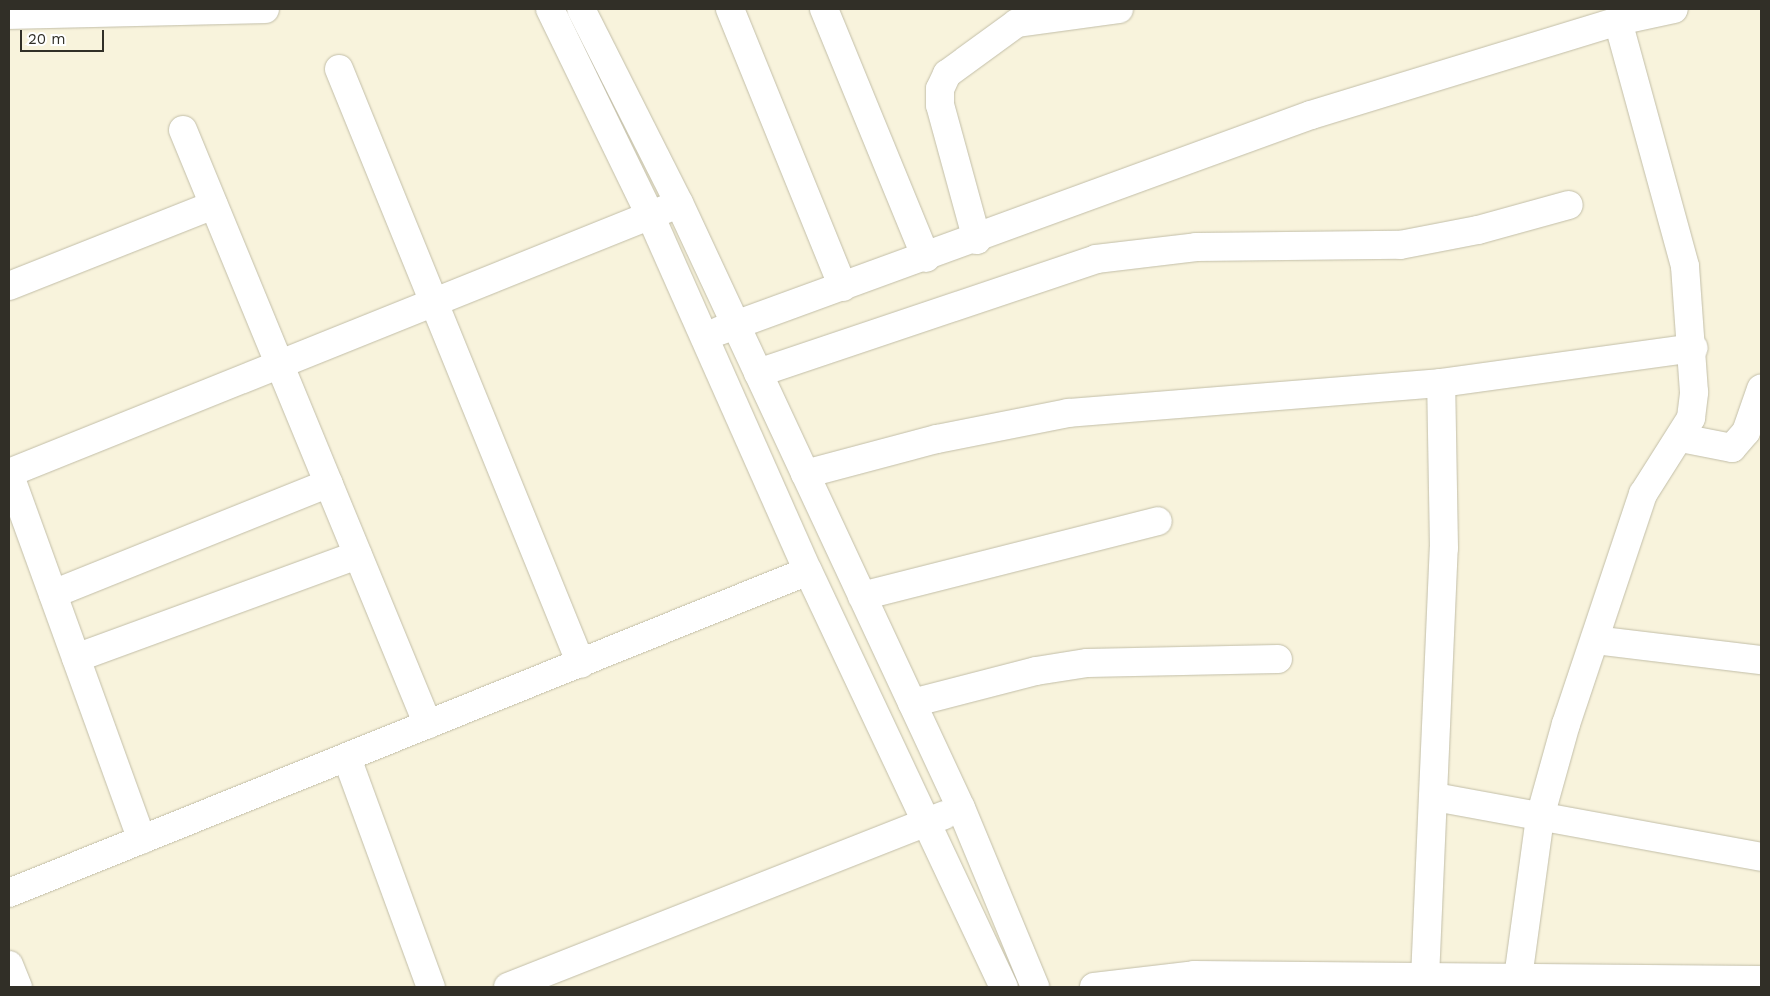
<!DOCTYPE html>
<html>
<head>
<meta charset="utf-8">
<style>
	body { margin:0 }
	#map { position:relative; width:1770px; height:996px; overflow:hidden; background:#f8f3dc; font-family:"Work Sans",sans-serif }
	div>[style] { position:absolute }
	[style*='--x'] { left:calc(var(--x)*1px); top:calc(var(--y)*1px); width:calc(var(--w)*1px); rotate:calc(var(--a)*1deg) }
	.roads { filter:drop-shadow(0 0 1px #c2bea8) drop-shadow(0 0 1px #c2bea8) }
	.minor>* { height:28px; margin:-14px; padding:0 14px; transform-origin:14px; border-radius:14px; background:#fff }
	span { translate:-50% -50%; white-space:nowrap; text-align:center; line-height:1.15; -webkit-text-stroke:4.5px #fff; paint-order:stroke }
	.frame { position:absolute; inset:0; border:10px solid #312f27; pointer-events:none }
	.scale { position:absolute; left:20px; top:30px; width:84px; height:22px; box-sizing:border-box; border:2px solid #312f27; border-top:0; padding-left:6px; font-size:15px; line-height:18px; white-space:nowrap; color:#312f27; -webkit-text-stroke:4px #fff; paint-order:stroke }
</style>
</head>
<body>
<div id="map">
	<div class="roads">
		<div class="minor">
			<div style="--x:550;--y:9;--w:229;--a:64.1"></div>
			<div style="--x:650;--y:215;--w:389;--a:66.1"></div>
			<div style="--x:808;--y:571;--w:460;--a:64.8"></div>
			<div style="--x:581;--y:9;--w:217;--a:63.2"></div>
			<div style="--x:679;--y:203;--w:667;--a:65.01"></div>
			<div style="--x:961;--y:808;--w:194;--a:67.5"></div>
			<div style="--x:730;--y:9;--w:300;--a:67.9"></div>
			<div style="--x:824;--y:9;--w:269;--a:67.7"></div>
			<div style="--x:9;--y:15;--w:256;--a:-1.3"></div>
			<div style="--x:339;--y:69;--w:642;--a:67.87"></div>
			<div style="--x:183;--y:130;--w:643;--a:67.62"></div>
			<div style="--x:977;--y:240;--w:140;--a:-105.3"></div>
			<div style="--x:940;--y:105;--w:16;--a:-90"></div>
			<div style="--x:940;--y:89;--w:17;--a:-65"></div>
			<div style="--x:947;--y:74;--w:87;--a:-36.1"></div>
			<div style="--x:1017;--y:23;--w:103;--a:-7.8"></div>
			<div style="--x:9;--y:286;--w:220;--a:-21.6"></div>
			<div style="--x:719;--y:331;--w:630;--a:-20.05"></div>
			<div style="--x:1311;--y:115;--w:321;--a:-17"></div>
			<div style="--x:1618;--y:21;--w:57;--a:-12.1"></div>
			<div style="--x:758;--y:373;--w:357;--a:-18.6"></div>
			<div style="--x:1096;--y:259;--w:101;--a:-6.8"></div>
			<div style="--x:1196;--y:247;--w:204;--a:-0.6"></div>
			<div style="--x:1400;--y:245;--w:79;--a:-10.9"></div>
			<div style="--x:1478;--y:230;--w:94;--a:-15.4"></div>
			<div style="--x:1681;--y:438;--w:52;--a:11.1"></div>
			<div style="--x:1732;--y:448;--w:21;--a:-49"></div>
			<div style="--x:1746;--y:432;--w:46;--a:-70.8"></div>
			<div style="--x:9;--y:473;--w:708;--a:-21.89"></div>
			<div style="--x:9;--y:473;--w:390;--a:70.1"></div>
			<div style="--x:805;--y:474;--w:137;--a:-14.9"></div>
			<div style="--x:937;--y:439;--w:134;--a:-11.2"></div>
			<div style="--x:1068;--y:413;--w:374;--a:-4.6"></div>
			<div style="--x:1441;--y:383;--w:255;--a:-7.9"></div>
			<div style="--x:53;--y:594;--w:297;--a:-21.9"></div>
			<div style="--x:862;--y:596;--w:305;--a:-14.2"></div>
			<div style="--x:1595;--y:640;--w:167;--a:6.9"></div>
			<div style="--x:76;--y:658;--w:300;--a:-20.1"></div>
			<div style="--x:912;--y:703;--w:128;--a:-14.5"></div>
			<div style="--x:1036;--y:671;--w:52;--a:-8.9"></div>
			<div style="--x:1087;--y:663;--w:191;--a:-1.2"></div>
			<div style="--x:347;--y:758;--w:244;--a:69.9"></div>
			<div style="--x:1435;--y:797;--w:331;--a:10.4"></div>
			<div style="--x:9;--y:893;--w:861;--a:-21.95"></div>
			<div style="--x:9;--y:965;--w:24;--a:68"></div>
			<div style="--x:1425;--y:978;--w:430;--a:-87.5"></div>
			<div style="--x:1444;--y:548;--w:165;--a:-91"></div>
			<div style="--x:1518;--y:978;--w:162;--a:-82.2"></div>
			<div style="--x:1540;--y:817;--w:97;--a:-74.4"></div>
			<div style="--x:1566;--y:724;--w:243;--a:-71.5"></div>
			<div style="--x:1643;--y:494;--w:90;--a:-57.7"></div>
			<div style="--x:1691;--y:418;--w:26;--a:-83"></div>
			<div style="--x:1694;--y:392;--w:126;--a:-94.1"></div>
			<div style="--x:1685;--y:266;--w:254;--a:-105.3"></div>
			<div style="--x:508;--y:987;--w:469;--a:-21.5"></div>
			<div style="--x:1094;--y:987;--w:101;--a:-6.8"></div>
			<div style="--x:1194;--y:975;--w:567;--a:0.51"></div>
		</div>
	</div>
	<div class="frame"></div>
	<div class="scale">20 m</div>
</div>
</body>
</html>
